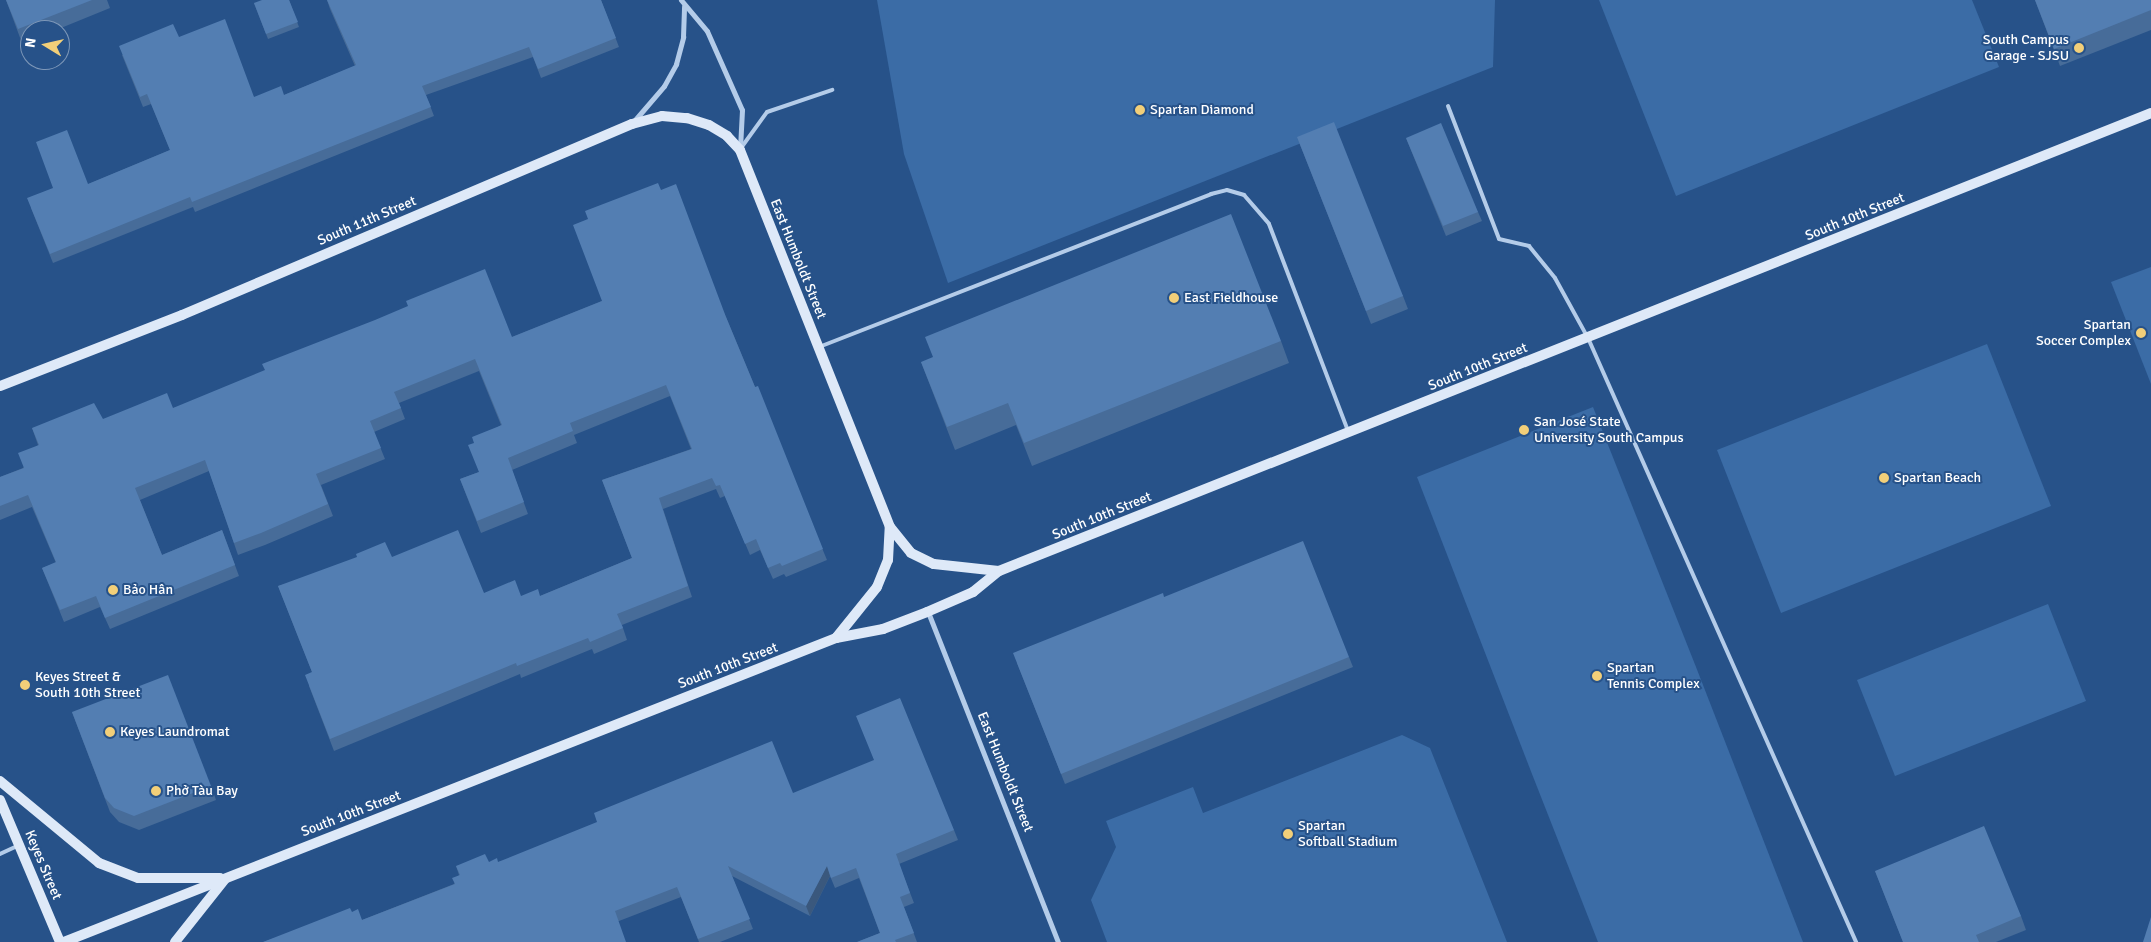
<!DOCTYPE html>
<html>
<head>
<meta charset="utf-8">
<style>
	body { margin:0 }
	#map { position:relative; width:2151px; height:942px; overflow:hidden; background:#275289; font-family:Signika,sans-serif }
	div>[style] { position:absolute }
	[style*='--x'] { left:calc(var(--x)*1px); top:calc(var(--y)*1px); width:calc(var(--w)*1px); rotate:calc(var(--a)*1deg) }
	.green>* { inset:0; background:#3b6ca6 }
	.lane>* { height:4px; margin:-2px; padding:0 2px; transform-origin:2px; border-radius:2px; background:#b4cce9 }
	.street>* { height:5px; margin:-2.5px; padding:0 2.5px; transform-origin:2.5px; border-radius:2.5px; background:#b4cce9 }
	.secondary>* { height:10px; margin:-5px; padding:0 5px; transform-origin:5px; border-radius:5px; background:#dee9f8 }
	.wall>* { inset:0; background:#476c99 }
	.shaded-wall>* { inset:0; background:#3a587d }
	.building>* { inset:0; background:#537eb2 }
	.dots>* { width:14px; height:14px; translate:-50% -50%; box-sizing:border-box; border:2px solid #275289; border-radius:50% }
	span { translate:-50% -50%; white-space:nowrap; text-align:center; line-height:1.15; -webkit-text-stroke:4px #275289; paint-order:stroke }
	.poi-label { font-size:14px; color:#fff }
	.right { translate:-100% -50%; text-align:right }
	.left { translate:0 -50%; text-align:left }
	.street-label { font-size:14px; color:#fff }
	.north { position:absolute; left:20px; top:20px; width:50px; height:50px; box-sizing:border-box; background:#275289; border:1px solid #7d97b8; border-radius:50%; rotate:279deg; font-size:14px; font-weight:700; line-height:20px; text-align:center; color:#fff }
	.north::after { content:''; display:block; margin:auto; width:18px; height:22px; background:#f2cf79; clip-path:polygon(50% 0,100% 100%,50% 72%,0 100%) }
</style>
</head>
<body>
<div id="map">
	<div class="green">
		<div style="clip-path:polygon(877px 0,1495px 0,1493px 67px,948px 283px,904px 154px)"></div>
		<div style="clip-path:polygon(1599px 0,1972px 0,1999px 67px,1676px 196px)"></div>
		<div style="clip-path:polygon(2151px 267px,2151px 384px,2111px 282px)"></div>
		<div style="clip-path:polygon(1987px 344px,2051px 506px,1781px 613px,1717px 450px)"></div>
		<div style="clip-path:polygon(1593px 407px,1696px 667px,1803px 942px,1598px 942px,1532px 774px,1417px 477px)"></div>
		<div style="clip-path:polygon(2048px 604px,2086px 701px,1895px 776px,1857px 680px)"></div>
		<div style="clip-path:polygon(1402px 735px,1430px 748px,1507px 942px,1107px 942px,1091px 900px,1116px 847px,1106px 821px,1193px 787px,1203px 813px)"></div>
	</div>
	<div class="lane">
		<div style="--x:1448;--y:106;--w:142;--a:69"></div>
		<div style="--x:1499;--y:239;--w:31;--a:13"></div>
		<div style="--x:1529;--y:246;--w:41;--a:50.9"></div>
		<div style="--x:1555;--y:278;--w:68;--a:61.2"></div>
		<div style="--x:1588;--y:338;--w:661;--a:66.07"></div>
		<div style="--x:741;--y:148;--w:44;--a:-54.2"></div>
		<div style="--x:767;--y:112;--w:69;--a:-18.7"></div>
		<div style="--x:819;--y:347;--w:421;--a:-21.3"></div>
		<div style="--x:1211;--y:194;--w:16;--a:-14"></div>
		<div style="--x:1227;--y:190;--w:18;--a:16"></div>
		<div style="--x:1244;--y:195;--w:38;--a:49"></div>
		<div style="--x:1269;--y:224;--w:222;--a:69.1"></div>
		<div style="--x:0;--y:854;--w:19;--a:-25"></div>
	</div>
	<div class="street">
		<div style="--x:681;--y:0;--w:40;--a:50"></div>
		<div style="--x:707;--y:31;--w:86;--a:66.1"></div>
		<div style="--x:742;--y:110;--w:37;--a:93"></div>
		<div style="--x:634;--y:121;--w:46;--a:-49.4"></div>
		<div style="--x:664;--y:86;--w:25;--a:-61"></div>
		<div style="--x:676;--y:64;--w:28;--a:-75"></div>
		<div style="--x:683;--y:37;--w:31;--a:-88"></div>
		<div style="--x:928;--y:612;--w:355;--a:68.5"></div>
	</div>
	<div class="secondary">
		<div style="--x:0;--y:386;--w:195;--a:-21.3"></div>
		<div style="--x:182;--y:315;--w:489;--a:-23"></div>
		<div style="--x:632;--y:124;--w:31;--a:-15"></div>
		<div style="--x:662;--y:116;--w:25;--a:5"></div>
		<div style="--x:687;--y:118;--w:23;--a:18"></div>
		<div style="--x:709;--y:125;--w:21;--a:31"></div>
		<div style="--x:727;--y:136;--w:19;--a:47"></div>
		<div style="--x:740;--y:150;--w:406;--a:68.3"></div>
		<div style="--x:890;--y:527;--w:33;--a:51"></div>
		<div style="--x:911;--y:553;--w:25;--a:26"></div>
		<div style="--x:934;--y:564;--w:65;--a:6.1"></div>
		<div style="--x:836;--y:638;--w:65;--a:-51.2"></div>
		<div style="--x:877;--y:587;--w:29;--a:-68"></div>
		<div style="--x:888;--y:560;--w:33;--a:-87"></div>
		<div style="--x:0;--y:781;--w:129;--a:39.6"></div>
		<div style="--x:99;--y:863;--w:42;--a:21"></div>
		<div style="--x:138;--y:878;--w:82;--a:0"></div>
		<div style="--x:0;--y:800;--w:154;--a:67.1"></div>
		<div style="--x:64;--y:942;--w:830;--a:-21.49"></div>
		<div style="--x:836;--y:638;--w:48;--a:-10.8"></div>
		<div style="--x:883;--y:629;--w:47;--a:-21.1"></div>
		<div style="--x:927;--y:612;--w:50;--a:-23.5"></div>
		<div style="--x:973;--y:592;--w:33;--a:-39"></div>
		<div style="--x:999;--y:571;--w:1240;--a:-21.68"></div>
		<div style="--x:175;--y:942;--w:80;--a:-51.6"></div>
	</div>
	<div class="wall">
		<div style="clip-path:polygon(6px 0,107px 0,110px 8px,56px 30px,30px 30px,30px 40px,22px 43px)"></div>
		<div style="clip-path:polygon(289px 0,299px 27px,268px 39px,254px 3px)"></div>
		<div style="clip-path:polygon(327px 0,601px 0,619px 47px,541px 78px,533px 57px,426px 95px,434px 116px,195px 212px,193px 207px,53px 263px,31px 208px,170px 150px,151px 104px,143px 107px,122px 55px,179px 37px,254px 97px,284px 95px,355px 66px,330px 9px)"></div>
		<div style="clip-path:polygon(2035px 0,2151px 0,2151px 30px,2060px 66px)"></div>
		<div style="clip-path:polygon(1297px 137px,1403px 296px,1408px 309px,1371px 324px)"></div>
		<div style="clip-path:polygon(1406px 138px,1478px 212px,1482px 221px,1446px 236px)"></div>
		<div style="clip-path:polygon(661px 190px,726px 317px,827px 560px,786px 577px,784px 574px,773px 579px,760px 550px,750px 555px,725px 496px,720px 498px,716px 489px,663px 509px,692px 597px,622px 625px,627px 640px,594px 654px,592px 649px,521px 678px,520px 674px,334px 751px,309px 686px,312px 672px,278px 586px,392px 557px,484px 593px,521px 596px,540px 596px,632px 558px,602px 480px,691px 449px,670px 396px,574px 435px,577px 443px,512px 470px,528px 514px,481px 533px,460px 479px,479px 472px,474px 443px,501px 425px,479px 371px,399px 403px,405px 419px,374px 432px,385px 459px,321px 485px,333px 516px,265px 545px,238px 555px,209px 471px,140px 500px,162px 555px,222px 530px,239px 576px,110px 629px,100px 607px,64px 622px,42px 568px,56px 563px,32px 507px,0 520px,0 477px,23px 468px,38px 445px,32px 428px,103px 419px,173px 408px,512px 337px,602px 301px)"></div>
		<div style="clip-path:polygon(1281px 341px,1289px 363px,1032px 466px,1016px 425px,955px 450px,921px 362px)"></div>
		<div style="clip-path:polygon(1349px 657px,1353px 667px,1065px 784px,1017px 663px)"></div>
		<div style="clip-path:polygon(72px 712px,211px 786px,216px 800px,139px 830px,119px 822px,110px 812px)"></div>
		<div style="clip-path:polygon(793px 793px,954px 830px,958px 840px,899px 864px,914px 903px,904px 907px,917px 942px,857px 942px,880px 933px,859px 878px,835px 888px,830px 876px,810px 916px,732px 876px,753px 929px,720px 942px,699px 942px,681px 897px,619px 921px,263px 942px,352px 912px,362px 920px,454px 884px,459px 875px,456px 866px,489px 862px,498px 862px)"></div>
		<div style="clip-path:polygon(1875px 871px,2021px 916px,2026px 930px,1996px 942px,1903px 942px)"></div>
	</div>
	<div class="shaded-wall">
		<div style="clip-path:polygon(827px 866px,830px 876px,810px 916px,806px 906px)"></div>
	</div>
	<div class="building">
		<div style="clip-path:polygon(6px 0,92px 0,18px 29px)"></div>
		<div style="clip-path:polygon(262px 0,289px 0,298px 22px,266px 34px,254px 3px)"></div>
		<div style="clip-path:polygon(327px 0,601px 0,616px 38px,538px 69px,529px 47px,422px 86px,431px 107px,192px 202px,190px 197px,50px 254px,27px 198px,53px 188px,36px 142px,67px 130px,88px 184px,170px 150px,147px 94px,140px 97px,119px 46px,173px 24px,179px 37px,225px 19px,254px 97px,281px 86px,284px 95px,356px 65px)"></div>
		<div style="clip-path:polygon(2035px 0,2151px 0,2151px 10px,2054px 49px)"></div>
		<div style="clip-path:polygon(1334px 122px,1403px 296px,1366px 311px,1297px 137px)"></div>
		<div style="clip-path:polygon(1441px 123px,1478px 212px,1443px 226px,1406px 138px)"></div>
		<div style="clip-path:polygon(658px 183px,661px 190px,676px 184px,726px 317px,755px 387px,758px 386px,823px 549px,782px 566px,780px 563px,768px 568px,756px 539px,745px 544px,720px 485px,716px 486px,712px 478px,659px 498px,688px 586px,617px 614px,623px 628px,590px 642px,588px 638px,517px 666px,516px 663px,330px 739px,305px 675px,312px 672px,278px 586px,357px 557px,356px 554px,385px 542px,392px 557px,458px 530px,484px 593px,515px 580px,521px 596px,538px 589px,540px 596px,632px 558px,602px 480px,692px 449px,666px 385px,570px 423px,573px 431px,508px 458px,524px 502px,477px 521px,460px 479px,479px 472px,468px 445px,474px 443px,472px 437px,502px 425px,475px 359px,394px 392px,401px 408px,370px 421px,381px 448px,316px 474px,328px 504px,261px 533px,234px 543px,205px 460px,135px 488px,162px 555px,222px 530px,235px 565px,105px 618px,96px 596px,60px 610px,42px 568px,56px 562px,28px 495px,0 506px,0 477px,24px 468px,18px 453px,39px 445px,32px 428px,94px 403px,103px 419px,167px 393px,173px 408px,265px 370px,262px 364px,375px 320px,408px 306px,406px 301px,485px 269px,512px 337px,602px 301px,573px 225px,588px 219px,585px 211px)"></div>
		<div style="clip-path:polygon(1231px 214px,1281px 341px,1024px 443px,1008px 403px,947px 427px,921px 362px,933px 357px,925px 337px)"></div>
		<div style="clip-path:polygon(1303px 541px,1349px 657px,1061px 774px,1013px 653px,1163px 593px,1164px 597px)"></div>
		<div style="clip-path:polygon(168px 675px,211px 786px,134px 816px,114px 808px,105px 798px,72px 712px)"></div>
		<div style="clip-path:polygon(900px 698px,954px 830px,896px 854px,910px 893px,900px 897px,914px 933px,895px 940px,896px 942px,857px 942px,880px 933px,856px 868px,831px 878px,827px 866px,806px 906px,728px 866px,750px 919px,698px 939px,677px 887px,615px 911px,626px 942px,263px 942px,350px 908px,352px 912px,358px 909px,362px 920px,455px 884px,452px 878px,460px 875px,456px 866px,485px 854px,489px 862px,497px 858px,498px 862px,597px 822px,594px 813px,772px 741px,793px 793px,874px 760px,856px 716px)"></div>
		<div style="clip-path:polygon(1984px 826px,2021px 916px,1976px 935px,1979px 942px,1903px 942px,1875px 871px)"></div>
		<div style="clip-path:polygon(2151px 917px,2151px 942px,2143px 942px)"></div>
	</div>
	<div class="dots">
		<div style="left:2079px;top:48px;background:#f2cf79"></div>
		<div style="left:1140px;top:110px;background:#f2cf79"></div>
		<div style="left:1174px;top:298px;background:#f2cf79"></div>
		<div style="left:2141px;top:333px;background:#f2cf79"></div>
		<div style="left:1524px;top:430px;background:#f2cf79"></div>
		<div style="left:1884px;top:478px;background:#f2cf79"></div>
		<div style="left:113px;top:590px;background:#f2cf79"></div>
		<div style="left:1597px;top:676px;background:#f2cf79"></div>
		<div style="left:25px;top:685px;background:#f2cf79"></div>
		<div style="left:110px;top:732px;background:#f2cf79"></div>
		<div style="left:156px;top:791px;background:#f2cf79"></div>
		<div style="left:1288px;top:834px;background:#f2cf79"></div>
	</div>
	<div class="poi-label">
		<span class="right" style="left:2069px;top:48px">South Campus<br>Garage - SJSU</span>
		<span class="left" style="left:1150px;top:110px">Spartan Diamond</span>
		<span class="left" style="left:1184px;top:298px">East Fieldhouse</span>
		<span class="right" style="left:2131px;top:333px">Spartan<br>Soccer Complex</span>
		<span class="left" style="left:1534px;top:430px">San José State<br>University South Campus</span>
		<span class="left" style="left:1894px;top:478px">Spartan Beach</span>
		<span class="left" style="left:123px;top:590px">Bảo Hân</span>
		<span class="left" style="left:1607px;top:676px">Spartan<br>Tennis Complex</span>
		<span class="left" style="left:35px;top:685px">Keyes Street &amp;<br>South 10th Street</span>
		<span class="left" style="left:120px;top:732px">Keyes Laundromat</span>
		<span class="left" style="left:166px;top:791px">Phở Tàu Bay</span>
		<span class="left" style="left:1298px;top:834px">Spartan<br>Softball Stadium</span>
	</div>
	<div class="street-label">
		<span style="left:1855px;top:217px;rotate:-22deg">South 10th Street</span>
		<span style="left:367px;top:221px;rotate:-23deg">South 11th Street</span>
		<span style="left:798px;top:259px;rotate:68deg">East Humboldt Street</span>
		<span style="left:1478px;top:367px;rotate:-22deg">South 10th Street</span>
		<span style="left:1102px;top:516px;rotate:-22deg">South 10th Street</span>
		<span style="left:728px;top:666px;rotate:-21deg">South 10th Street</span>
		<span style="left:1005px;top:772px;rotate:68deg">East Humboldt Street</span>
		<span style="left:351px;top:814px;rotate:-21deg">South 10th Street</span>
		<span style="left:43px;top:865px;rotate:67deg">Keyes Street</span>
	</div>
	<div class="north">N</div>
</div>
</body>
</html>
